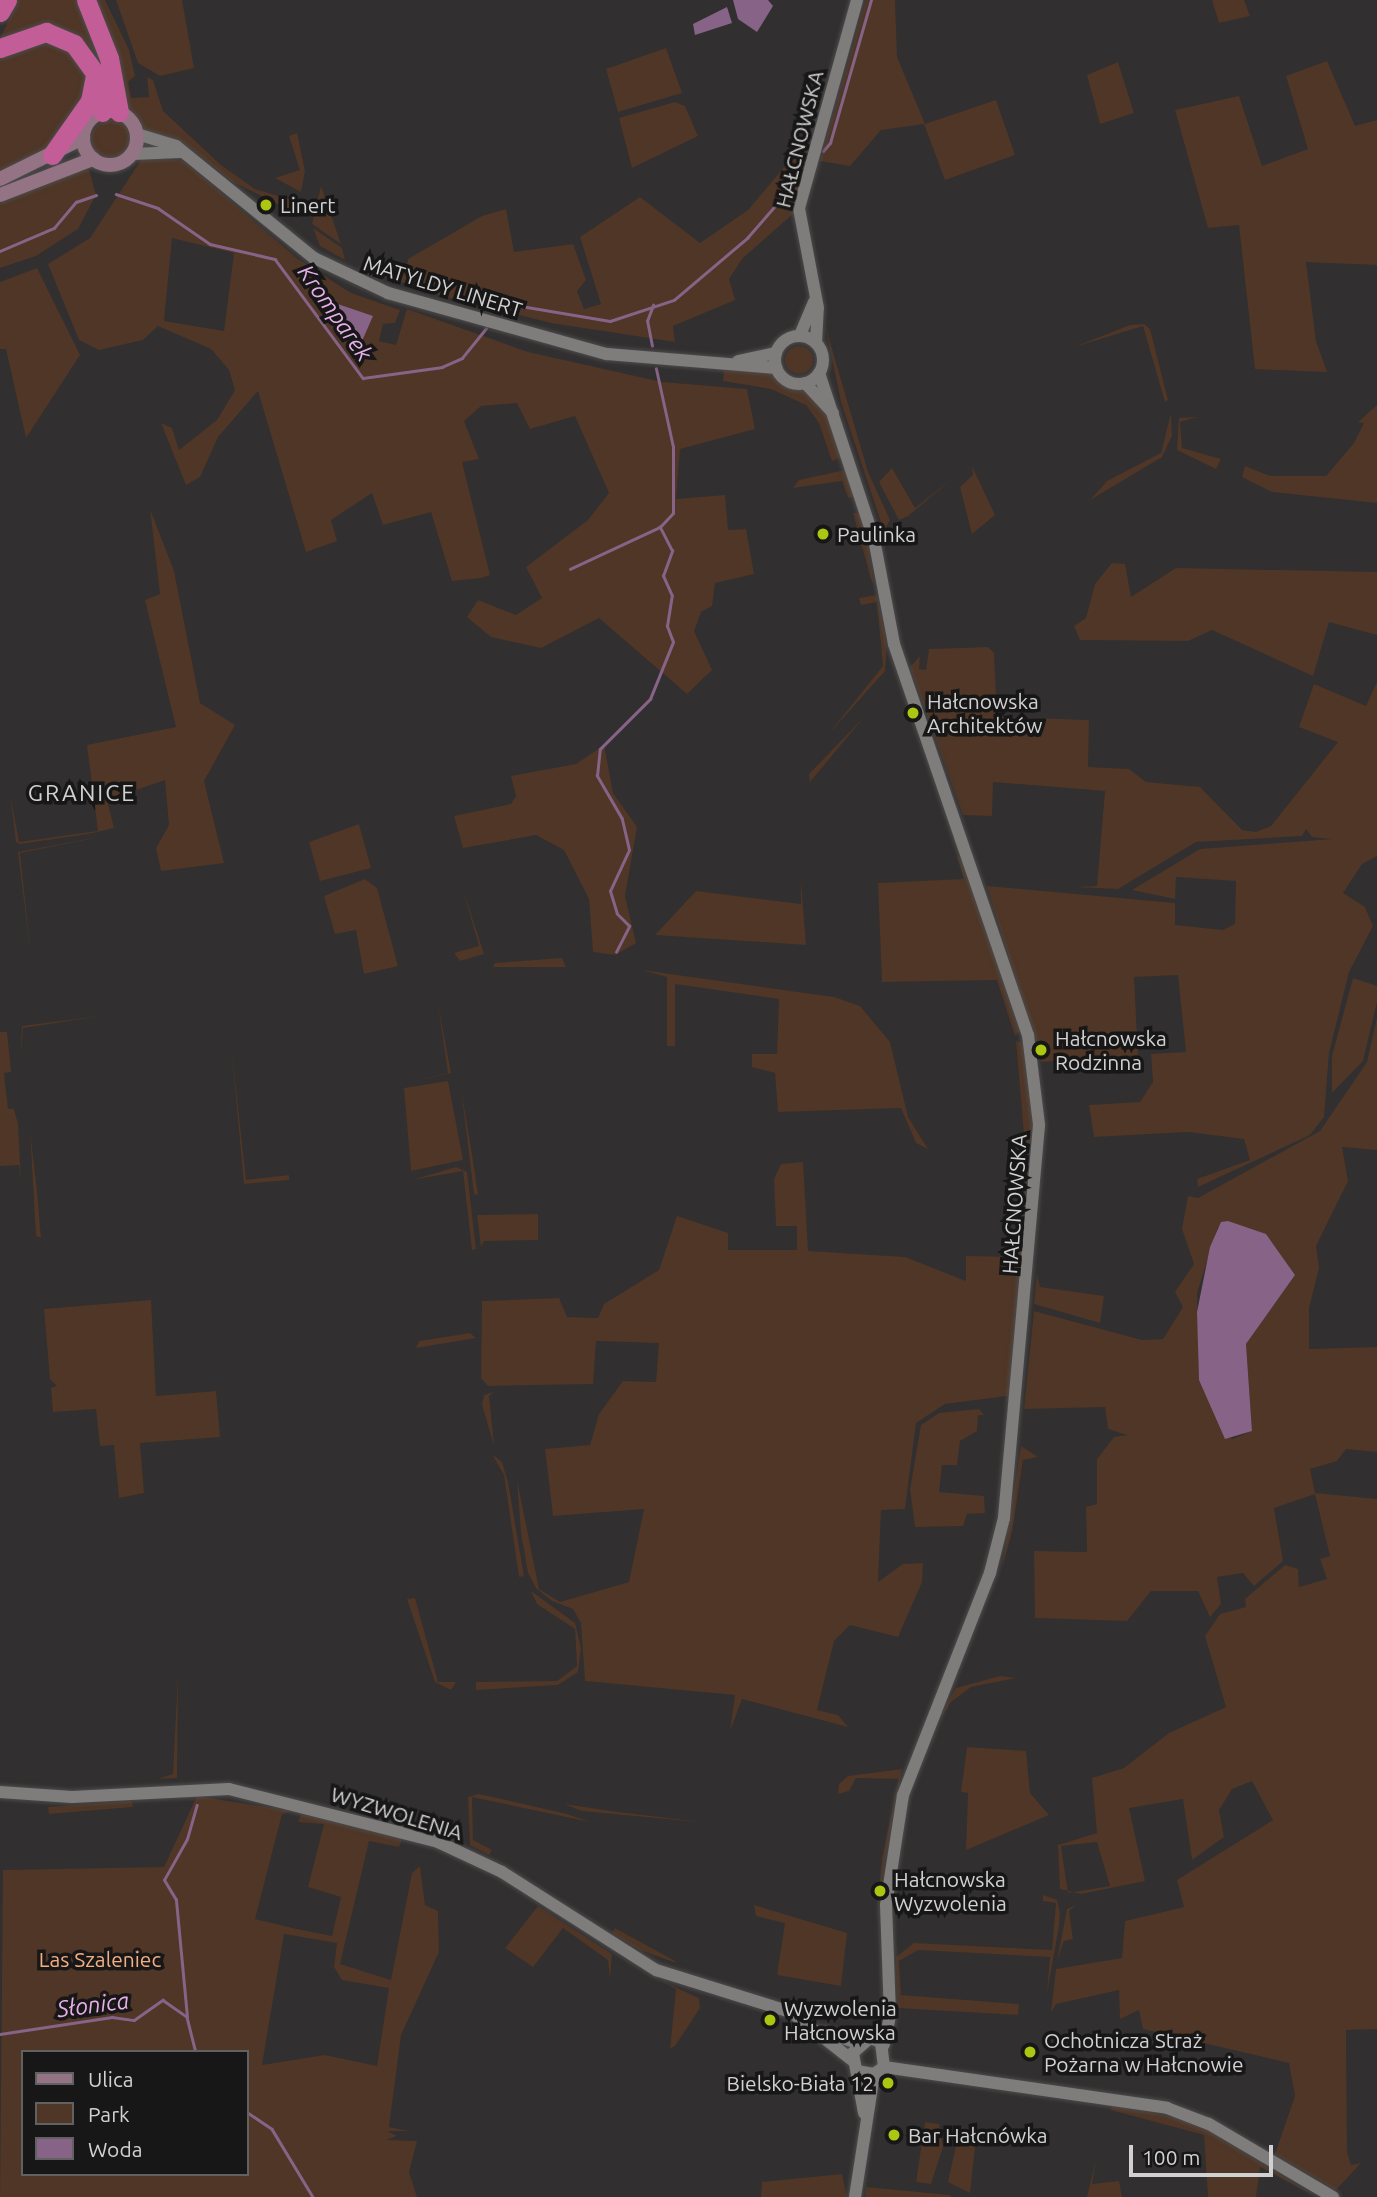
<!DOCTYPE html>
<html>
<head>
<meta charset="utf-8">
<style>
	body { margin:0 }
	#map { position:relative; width:1377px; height:2197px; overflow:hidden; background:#312f2f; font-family:Ubuntu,sans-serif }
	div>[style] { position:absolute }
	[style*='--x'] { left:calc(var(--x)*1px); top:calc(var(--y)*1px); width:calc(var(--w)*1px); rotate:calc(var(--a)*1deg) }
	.green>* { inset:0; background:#4f3626 }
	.round { border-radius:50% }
	.water>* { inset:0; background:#866387 }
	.stream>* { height:2.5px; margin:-1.25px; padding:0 1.25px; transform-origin:1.25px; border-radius:1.25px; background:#866387 }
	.roads { filter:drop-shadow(0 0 2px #4d4b4b) drop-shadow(0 0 2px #4d4b4b) }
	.tertiary>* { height:12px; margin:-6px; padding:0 6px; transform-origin:6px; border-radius:6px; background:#7f7c7c }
	.tertiary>.ring { margin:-6px; padding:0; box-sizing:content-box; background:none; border:12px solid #7f7c7c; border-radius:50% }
	.secondary>* { height:14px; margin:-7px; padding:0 7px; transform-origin:7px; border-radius:7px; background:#937384 }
	.secondary>.ring { margin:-7px; padding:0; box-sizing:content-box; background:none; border:14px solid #937384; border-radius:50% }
	.motorway>* { height:19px; margin:-9.5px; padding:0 9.5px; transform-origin:9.5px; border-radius:9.5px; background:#c35d97 }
	.dots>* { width:19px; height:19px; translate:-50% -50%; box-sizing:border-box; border:4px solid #181717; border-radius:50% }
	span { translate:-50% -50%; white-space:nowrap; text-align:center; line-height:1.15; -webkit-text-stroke:7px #181717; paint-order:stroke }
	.street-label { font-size:21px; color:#d2d1d1 }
	.poi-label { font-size:21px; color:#d2d1d1 }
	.left { translate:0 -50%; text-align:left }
	.right { translate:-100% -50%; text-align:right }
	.park-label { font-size:21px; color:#f3ae82 }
	.water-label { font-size:23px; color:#e6afe9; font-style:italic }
	.neighbourhood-label { font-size:23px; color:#d2d1d1; letter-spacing:2px }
	.legend { position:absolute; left:21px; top:2050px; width:228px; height:126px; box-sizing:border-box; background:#181717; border:2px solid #626161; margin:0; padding:9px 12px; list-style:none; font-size:21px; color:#d2d1d1 }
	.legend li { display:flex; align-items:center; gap:14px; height:35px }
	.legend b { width:35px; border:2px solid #626161 }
	.scale { position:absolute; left:1129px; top:2145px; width:144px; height:32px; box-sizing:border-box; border:4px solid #d2d1d1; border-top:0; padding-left:9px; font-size:21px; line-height:24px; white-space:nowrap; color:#d2d1d1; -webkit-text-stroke:5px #181717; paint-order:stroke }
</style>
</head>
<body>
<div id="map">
	<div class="green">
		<div style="clip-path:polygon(18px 0,80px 0,103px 60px,78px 37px,43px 25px,0 39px)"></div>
		<div style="clip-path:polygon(92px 0,105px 0,129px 50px,135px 76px,128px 82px,131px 98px,149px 97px,147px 77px,153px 80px,163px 111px,221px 165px,255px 189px,295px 201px,300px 215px,233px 182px,189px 147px,143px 129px,127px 110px)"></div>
		<div style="clip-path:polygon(116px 0,182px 0,194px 68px,160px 76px,138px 63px)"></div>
		<div style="clip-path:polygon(866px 0,895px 0,897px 57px,925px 124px,996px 100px,1015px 155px,945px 180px,924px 124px,881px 130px,850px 166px,820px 161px)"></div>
		<div style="clip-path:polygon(1212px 0,1244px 0,1250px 16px,1219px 23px)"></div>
		<div style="clip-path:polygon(41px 39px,67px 47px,90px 83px,50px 149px,0 172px,0 56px)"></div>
		<div style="clip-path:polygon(666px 48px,682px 93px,618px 112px,606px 69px)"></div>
		<div style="clip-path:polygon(1327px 61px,1355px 126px,1377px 120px,1377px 265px,1306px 262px,1316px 341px,1327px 372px,1255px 369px,1239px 225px,1208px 228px,1175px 110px,1239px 96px,1262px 166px,1308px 149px,1286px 76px)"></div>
		<div style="clip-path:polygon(1118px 62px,1134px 113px,1100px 124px,1087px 75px)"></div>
		<div style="clip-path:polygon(675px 102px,685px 106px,698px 136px,632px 168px,619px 118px)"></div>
		<div class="round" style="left:91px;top:120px;width:40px;height:40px"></div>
		<div style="clip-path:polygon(297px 133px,305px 171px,301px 192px,275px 178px,300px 170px,289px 136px)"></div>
		<div style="clip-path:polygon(802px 146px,808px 147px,795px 212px,742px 259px,729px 279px,735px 300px,673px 326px,675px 342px,551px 323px,443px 296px,357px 267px,383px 267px,389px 278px,399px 276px,406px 273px,408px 259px,482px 216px,506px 209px,514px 252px,573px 244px,586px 280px,577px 291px,584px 309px,601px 304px,580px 237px,640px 197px,700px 243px,748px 210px)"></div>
		<div style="clip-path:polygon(evenodd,143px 157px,184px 161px,298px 259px,351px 293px,400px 310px,395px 323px,383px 324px,379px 341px,396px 345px,407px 309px,528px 352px,662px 382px,747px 389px,755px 429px,680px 449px,676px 499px,725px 495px,728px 530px,746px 529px,754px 574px,715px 583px,712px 606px,701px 612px,694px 631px,712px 670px,687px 694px,599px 618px,541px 648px,491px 637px,467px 617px,478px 600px,516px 615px,542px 598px,526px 567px,588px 520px,609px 493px,575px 416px,530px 429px,517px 403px,481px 406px,464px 421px,479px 459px,462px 462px,490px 575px,481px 578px,452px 581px,431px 512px,383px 525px,372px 493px,331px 520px,337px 541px,306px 552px,258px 391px,218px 437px,200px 477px,186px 485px,161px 423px,172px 428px,179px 450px,217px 420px,235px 390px,229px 370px,211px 349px,158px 326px,143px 340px,99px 350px,79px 340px,48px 264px,90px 238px,143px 157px,172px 238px,234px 253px,224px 331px,164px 321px,172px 238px,143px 157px,324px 300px,372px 316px,358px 347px,324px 300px)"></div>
		<div style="clip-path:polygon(88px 166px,96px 195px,78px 229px,36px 256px,0 268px,0 203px)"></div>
		<div style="clip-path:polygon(321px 186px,341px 244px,312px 224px)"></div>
		<div style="clip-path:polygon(313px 228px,342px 248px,345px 260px,320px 246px)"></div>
		<div style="clip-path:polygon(37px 268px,80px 355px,26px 438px,6px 349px,0 349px,0 282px)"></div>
		<div style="clip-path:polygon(825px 325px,868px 472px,890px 520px,884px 531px,841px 402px)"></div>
		<div style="clip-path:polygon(1130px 325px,1144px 324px,1150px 329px,1168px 400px,1165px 402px,1143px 326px,1074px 347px)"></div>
		<div class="round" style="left:785px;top:346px;width:28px;height:28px"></div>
		<div style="clip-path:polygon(724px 370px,773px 373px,804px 388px,824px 407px,842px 457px,832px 461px,819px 423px,806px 405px,771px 389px,723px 381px)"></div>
		<div style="clip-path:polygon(1377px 405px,1377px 503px,1272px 492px,1242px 477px,1245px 466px,1270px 476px,1326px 476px,1354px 443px,1364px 423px,1358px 422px)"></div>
		<div style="clip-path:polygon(1171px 413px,1172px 436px,1162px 457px,1090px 500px,1107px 481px,1161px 453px)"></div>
		<div style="clip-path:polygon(1197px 417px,1180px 422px,1182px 448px,1221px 459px,1216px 469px,1177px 450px,1179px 418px)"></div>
		<div style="clip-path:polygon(972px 466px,995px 515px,972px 534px,960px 487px,973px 475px)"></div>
		<div style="clip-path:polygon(892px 468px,915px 508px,957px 475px,908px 516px,899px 520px,879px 482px)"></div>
		<div style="clip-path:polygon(845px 470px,855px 496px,848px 498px,842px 481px,793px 488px,799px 480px)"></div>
		<div style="clip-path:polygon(150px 509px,174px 571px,200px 703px,235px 725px,204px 781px,224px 863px,161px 871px,156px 848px,169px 825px,165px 780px,107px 800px,114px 828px,88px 834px,20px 844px,16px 842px,10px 794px,19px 842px,98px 831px,87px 745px,176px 727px,145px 600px,160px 594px)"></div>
		<div style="clip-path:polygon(853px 513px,862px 513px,874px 584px,871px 579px)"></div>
		<div style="clip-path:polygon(1112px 563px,1125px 564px,1131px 597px,1176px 568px,1377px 572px,1377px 635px,1329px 622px,1313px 676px,1212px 630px,1188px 641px,1080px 640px,1074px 626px,1086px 618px,1095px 584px)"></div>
		<div style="clip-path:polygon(877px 595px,887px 644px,885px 671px,826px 737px,883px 666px,877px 602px,861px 605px,859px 598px)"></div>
		<div style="clip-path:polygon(988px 647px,994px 653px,997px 717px,1089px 720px,1088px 767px,1129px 769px,1146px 782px,1200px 787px,1242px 830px,1256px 832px,1271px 826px,1338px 742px,1299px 727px,1314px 684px,1366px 706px,1377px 682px,1377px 856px,1362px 864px,1343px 893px,1365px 907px,1373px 926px,1349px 972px,1329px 1053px,1324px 1117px,1310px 1135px,1198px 1187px,1197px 1179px,1250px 1160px,1244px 1139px,1188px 1132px,1094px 1137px,1089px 1105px,1140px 1102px,1153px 1082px,1151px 1054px,1186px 1052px,1178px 975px,1134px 977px,1138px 1055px,1041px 1062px,987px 886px,1175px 903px,1175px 925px,1223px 930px,1235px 924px,1236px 881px,1176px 877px,1175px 899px,1132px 890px,1200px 849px,1331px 839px,1312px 837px,1306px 829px,1302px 836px,1196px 842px,1118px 889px,1074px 887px,1097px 886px,1105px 791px,993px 782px,992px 816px,963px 815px,910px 667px,920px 656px,919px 669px,926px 670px,929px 649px)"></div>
		<div style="clip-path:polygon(864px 717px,810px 782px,811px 797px,809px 774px)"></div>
		<div style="clip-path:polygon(604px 745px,613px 793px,637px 827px,625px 896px,636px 943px,615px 955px,593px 952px,589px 899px,564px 850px,536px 835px,463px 848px,454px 816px,511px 804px,516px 796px,511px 776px,576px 764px)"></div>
		<div style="clip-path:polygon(359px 824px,371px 868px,320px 881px,309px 842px)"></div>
		<div style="clip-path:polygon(115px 834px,20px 853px,31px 958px,18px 852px)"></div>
		<div style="clip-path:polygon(957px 856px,963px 858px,1020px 1031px,1015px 1036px,997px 980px,882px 982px,878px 883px,964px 879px)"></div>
		<div style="clip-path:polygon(365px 879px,377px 888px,398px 966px,364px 974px,356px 930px,335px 934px,324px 896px)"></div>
		<div style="clip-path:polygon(801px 881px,806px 945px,655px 935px,696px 891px,801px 904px)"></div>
		<div style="clip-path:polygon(462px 887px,484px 954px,460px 961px,454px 953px,479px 946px)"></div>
		<div style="clip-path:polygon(562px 958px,566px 967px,493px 967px,495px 963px)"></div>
		<div style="clip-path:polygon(642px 970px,834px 997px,860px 1006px,890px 1042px,908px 1117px,928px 1149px,916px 1143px,901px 1108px,778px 1112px,775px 1073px,752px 1067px,752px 1054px,777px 1054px,779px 999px,675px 984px,675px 1046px,667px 1046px,667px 977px)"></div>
		<div style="clip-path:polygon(1353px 978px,1377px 986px,1377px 1002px,1363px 1061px,1332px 1093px,1332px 1056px)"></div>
		<div style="clip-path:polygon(438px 1005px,451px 1073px,403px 1084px,448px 1073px)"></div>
		<div style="clip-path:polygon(108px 1015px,23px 1028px,20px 1063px,22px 1026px)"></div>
		<div style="clip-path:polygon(evenodd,1377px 1018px,1377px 1150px,1342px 1147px,1348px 1181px,1316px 1246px,1319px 1268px,1309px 1308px,1309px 1349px,1377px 1347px,1377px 1452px,1346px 1449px,1337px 1461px,1310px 1469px,1315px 1493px,1377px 1499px,1377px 2029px,1346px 2030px,1347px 2152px,1351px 2165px,1361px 2163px,1336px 2190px,1275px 2154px,1295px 2096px,1289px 2063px,1143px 2029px,1139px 2010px,1120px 2019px,1119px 1990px,1056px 2004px,1051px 2013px,1056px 1969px,1122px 1958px,1125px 1921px,1184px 1907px,1177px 1880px,1273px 1820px,1252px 1781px,1232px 1789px,1219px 1810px,1224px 1837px,1192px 1860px,1183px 1799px,1129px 1808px,1145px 1881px,1081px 1894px,1060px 1889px,1058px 1845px,1097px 1833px,1092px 1778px,1124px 1768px,1169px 1733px,1226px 1707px,1205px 1636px,1220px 1614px,1246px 1607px,1245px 1599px,1285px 1565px,1298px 1569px,1299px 1587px,1327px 1579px,1320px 1559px,1330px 1556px,1315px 1494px,1274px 1508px,1283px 1561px,1254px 1586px,1243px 1573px,1217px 1577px,1221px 1604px,1210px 1617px,1198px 1591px,1151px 1591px,1127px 1621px,1035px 1618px,1034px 1551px,1087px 1552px,1086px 1507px,1097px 1504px,1097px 1459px,1114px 1437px,1127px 1435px,1108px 1429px,1105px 1407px,1024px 1409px,1034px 1311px,1142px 1340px,1163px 1339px,1183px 1307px,1175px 1292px,1194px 1264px,1182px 1229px,1188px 1196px,1198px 1198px,1320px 1131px,1367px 1062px,1377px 1018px,1218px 1227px,1266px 1234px,1295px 1275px,1246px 1344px,1252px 1431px,1232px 1439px,1199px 1380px,1197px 1293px,1218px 1227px,1377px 1018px,1097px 1842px,1110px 1886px,1068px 1893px,1061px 1846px,1097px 1842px)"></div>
		<div style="clip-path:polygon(0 1032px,7px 1032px,11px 1072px,4px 1073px,8px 1109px,14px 1109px,18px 1124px,21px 1182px,19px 1165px,0 1166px)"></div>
		<div style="clip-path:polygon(1016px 1041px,1024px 1043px,1034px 1127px,1026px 1157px)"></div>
		<div style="clip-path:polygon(231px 1044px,246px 1180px,289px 1175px,289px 1180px,244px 1184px)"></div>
		<div style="clip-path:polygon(448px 1081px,463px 1160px,411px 1171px,404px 1088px)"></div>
		<div style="clip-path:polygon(461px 1089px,472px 1154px,478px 1195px,474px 1194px)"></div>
		<div style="clip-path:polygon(30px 1131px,37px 1191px,41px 1238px,36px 1236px)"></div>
		<div style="clip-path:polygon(803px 1162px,808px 1251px,905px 1257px,966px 1281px,966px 1256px,1018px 1257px,1019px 1236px,1027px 1236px,1014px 1395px,945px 1404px,916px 1423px,905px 1509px,881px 1510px,878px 1582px,903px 1564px,923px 1563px,922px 1582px,898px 1637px,850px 1625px,834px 1641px,817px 1710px,838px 1715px,848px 1727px,742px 1699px,730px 1731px,735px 1695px,585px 1681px,581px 1623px,573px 1609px,552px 1601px,536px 1588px,528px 1573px,521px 1533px,517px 1480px,539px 1589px,560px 1602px,629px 1582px,644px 1509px,553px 1516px,545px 1449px,590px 1445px,599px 1414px,623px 1381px,656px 1382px,659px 1343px,596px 1341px,593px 1384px,488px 1386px,481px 1378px,482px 1301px,559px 1298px,567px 1317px,598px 1318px,604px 1304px,659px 1270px,677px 1216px,728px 1233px,728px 1250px,797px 1250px,797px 1226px,776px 1226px,774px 1179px,781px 1164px)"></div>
		<div style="clip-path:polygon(456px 1167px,467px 1172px,476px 1249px,472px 1250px,463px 1171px,412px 1180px)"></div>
		<div style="clip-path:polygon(538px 1214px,538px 1240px,484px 1241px,481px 1247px,477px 1215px)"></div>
		<div style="clip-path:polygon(1037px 1274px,1040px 1287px,1104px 1296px,1100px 1323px,1034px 1304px)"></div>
		<div style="clip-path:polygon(151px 1300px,156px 1396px,216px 1391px,220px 1437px,140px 1443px,144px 1493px,119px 1498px,114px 1445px,100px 1446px,96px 1409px,53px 1412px,51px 1388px,57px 1386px,50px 1379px,44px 1309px)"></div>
		<div style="clip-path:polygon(470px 1333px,476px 1338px,416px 1348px,419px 1341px)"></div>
		<div style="clip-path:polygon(494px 1392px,489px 1396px,494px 1445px,482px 1405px,484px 1395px)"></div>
		<div style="clip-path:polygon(979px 1409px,984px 1415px,978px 1415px,977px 1431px,960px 1441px,957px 1465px,942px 1465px,939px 1492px,984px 1496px,985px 1513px,967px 1514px,963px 1526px,915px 1527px,910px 1489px,921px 1425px,939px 1413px)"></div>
		<div style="clip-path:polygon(1021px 1446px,1038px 1457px,1023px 1460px,1012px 1532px,1002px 1568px)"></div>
		<div style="clip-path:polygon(492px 1454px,502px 1462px,508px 1482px,524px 1576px,519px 1577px,504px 1475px)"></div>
		<div style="clip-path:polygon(531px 1591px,575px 1623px,581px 1648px,578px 1672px,558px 1685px,476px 1690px,476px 1682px,557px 1681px,577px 1666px,575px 1629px,537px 1604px)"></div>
		<div style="clip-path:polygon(415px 1598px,438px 1682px,456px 1682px,451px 1690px,435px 1682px,407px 1599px)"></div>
		<div style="clip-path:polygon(178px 1674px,177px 1778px,158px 1779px,173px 1774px)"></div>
		<div style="clip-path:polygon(1000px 1676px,1016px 1678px,971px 1687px,951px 1702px,931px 1733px,956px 1688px)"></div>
		<div style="clip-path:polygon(967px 1747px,1026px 1751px,1030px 1793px,1049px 1815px,966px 1850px,968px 1793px,961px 1792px)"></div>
		<div style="clip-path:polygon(902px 1769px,880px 1889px,876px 1931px,882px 1858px,899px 1779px,856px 1778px,849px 1791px,838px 1794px,839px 1784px,848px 1776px)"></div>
		<div style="clip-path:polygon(479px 1794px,567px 1814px,590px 1822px,472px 1797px,473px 1840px,492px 1850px,489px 1855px,470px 1845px,468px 1797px)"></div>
		<div style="clip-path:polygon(evenodd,197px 1796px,291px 1811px,282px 1814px,255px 1919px,297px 1929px,332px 1936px,341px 1897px,308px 1887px,324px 1824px,298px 1822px,301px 1814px,402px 1839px,399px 1847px,369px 1841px,340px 1964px,391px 1980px,412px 1873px,420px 1866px,425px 1905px,438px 1911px,439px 1952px,401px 2035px,389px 2127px,409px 2131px,387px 2131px,397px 2136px,386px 2140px,417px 2141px,409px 2172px,417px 2197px,0 2197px,3px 1870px,164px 1867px,197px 1796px,284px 1934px,337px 1943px,334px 1967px,342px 1980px,389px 1988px,377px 2066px,325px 2055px,262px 2065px,284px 1934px,197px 1796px,23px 2052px,247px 2052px,247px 2174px,23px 2174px,23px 2052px)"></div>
		<div style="clip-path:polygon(132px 1801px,133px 1807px,49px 1814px,48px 1807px)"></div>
		<div style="clip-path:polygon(564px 1804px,618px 1812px,709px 1823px,582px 1811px)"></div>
		<div style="clip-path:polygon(1043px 1895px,1057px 1900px,1060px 1913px,1059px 1926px,1047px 1993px,1050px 1957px,918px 1950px,899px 1961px,901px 1995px,1019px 2004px,1018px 2015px,898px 2008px,896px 1957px,914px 1943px,1052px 1950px,1056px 1903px,1043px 1901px)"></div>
		<div style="clip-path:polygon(754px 1905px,847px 1933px,841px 1986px,777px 1975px,785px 1923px,756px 1916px)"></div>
		<div style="clip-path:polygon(1076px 1905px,1069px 1911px,1073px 1939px,1064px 1941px,1057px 1961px,1067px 1909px)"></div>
		<div style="clip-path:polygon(538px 1906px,612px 1954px,610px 1979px,608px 1960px,563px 1928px,533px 1967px,505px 1948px,496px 1960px)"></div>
		<div style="clip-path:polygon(615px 1928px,675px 1961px,676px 1963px,640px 1950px,612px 1933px)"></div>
		<div style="clip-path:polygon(655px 1978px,699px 1998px,700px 2008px,675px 2046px,639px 2066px,670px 2049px,676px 1989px)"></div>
		<div style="clip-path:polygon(1112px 2104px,1194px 2122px,1317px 2197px,1260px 2167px,1256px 2197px,1208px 2197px,1204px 2135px,1111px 2110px)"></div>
		<div style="clip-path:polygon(925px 2122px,939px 2124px,943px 2147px,931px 2184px,916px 2182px)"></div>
		<div style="clip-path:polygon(960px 2127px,977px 2130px,970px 2193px,948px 2182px)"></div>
		<div style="clip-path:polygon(1096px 2159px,1092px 2184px,1119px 2181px,1122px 2197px,1087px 2197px)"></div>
		<div style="clip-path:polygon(842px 2174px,847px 2197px,761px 2197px,762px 2182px)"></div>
		<div style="clip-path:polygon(866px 2187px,950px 2195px,951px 2197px,865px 2197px)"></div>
	</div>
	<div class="water">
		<div style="clip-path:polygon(733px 0,768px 0,773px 6px,757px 32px,738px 19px)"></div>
		<div style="clip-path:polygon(727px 7px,732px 23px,695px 35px,693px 24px)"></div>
		<div style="clip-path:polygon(323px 299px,373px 316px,359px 348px,341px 324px)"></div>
		<div style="clip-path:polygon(1228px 1221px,1266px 1234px,1295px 1275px,1246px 1344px,1252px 1431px,1225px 1439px,1199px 1380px,1197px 1312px,1210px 1247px,1221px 1222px)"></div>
	</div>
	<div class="stream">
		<div style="--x:823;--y:151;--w:11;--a:-49"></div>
		<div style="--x:830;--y:143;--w:149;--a:-74"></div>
		<div style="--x:116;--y:194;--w:44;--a:18.4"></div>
		<div style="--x:158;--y:208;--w:63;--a:34.7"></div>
		<div style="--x:210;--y:244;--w:67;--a:13"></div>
		<div style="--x:275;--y:259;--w:148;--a:53.5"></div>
		<div style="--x:363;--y:378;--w:80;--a:-7.9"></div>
		<div style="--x:442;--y:367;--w:22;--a:-24"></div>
		<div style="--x:462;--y:358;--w:38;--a:-51"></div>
		<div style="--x:0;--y:251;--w:59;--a:-23.1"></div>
		<div style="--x:54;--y:228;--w:34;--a:-50"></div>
		<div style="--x:76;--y:202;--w:21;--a:-19"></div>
		<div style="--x:501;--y:309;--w:9;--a:-32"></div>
		<div style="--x:509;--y:304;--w:102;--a:9.6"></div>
		<div style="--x:610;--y:321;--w:67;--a:-18.2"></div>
		<div style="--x:674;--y:300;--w:96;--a:-40.3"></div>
		<div style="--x:747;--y:238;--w:62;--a:-48.9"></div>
		<div style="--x:788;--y:191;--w:33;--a:-61"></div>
		<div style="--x:652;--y:346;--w:25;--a:-101"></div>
		<div style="--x:647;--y:321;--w:17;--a:-69"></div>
		<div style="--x:570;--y:569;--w:99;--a:-25"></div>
		<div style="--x:616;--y:952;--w:29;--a:-63"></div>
		<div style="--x:629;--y:926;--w:17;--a:-135"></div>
		<div style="--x:617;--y:914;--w:24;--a:-107"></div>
		<div style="--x:610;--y:891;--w:45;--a:-65.1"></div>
		<div style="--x:629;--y:850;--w:32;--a:-103"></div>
		<div style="--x:622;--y:819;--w:50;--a:-120.2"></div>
		<div style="--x:597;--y:776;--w:27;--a:-84"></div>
		<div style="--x:600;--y:749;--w:71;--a:-45"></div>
		<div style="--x:650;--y:699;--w:61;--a:-68"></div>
		<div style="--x:673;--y:642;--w:17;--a:-111"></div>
		<div style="--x:667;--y:626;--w:30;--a:-81"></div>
		<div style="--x:672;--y:596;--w:22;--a:-114"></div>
		<div style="--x:663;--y:576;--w:27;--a:-70"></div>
		<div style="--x:672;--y:551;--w:27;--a:-117"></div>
		<div style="--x:660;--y:527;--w:19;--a:-47"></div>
		<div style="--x:673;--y:513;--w:66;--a:-90"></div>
		<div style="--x:673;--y:447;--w:80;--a:-102.3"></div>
		<div style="--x:187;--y:2017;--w:118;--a:-95.4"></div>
		<div style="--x:176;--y:1900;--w:23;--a:-121"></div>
		<div style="--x:164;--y:1880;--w:47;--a:-60.7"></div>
		<div style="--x:187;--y:1839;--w:35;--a:-74"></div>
		<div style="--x:0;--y:2034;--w:113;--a:-8.6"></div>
		<div style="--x:112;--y:2017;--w:22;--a:8"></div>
		<div style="--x:134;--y:2020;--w:35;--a:-35"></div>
		<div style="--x:163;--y:2000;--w:29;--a:35"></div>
		<div style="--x:187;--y:2017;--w:36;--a:76"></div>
		<div style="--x:247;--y:2112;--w:30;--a:34"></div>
		<div style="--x:272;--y:2129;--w:79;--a:58.9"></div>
	</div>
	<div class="roads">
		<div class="tertiary">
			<div style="--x:137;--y:134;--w:41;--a:17.1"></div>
			<div style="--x:176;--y:146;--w:178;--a:39.1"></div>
			<div style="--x:314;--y:258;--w:82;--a:25.3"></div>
			<div style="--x:388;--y:293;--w:227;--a:15.6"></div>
			<div style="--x:607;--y:354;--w:170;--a:4.7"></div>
			<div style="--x:133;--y:154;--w:47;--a:-2.4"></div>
			<div style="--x:800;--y:335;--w:36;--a:-67"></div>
			<div class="ring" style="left:775px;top:336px;width:36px;height:36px"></div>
			<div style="--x:816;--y:343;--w:35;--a:-87"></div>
			<div style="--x:818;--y:308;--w:102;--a:-100.8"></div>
			<div style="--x:799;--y:208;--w:216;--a:-74.4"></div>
			<div style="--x:738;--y:361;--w:39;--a:-12"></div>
			<div style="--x:819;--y:373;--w:175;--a:71.7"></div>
			<div style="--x:874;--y:539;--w:107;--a:79.2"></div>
			<div style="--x:894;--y:644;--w:413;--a:71.1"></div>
			<div style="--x:1028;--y:1035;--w:91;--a:83"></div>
			<div style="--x:1039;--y:1125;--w:395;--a:95.1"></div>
			<div style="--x:1004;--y:1518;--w:57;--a:104.3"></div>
			<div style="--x:990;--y:1573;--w:238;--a:111.4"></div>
			<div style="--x:903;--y:1795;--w:111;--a:98.8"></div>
			<div style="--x:886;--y:1905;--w:111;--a:87.9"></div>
			<div style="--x:890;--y:2016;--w:29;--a:102"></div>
			<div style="--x:805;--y:383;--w:41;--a:47"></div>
			<div style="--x:0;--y:1792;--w:72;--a:4"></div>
			<div style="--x:72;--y:1797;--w:157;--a:-2.9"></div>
			<div style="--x:229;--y:1789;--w:216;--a:14.2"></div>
			<div style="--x:438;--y:1842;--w:71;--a:25.1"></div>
			<div style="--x:502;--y:1872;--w:183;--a:32.5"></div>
			<div style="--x:656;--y:1970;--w:141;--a:17.3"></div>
			<div style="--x:791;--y:2012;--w:78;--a:38.2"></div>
			<div style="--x:824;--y:2032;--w:38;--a:18"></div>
			<div style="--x:884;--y:2067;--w:286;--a:8.2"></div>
			<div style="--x:1167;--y:2108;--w:45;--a:20.9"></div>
			<div style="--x:1209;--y:2124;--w:144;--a:30.5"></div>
			<div style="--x:857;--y:2071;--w:17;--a:10"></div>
			<div style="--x:874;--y:2074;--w:12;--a:-35"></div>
			<div style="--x:884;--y:2067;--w:25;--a:-97"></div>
			<div style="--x:881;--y:2042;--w:12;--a:-160"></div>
			<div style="--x:870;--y:2038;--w:23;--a:139"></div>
			<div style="--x:853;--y:2053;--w:61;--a:79.6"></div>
			<div style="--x:855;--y:2197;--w:124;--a:-81.2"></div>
		</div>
		<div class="secondary">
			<div class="ring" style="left:83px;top:111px;width:40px;height:40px"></div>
			<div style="--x:0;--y:179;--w:93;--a:-26.3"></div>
			<div style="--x:0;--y:195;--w:100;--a:-21.2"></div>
		</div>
		<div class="motorway">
			<div style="--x:86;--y:0;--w:62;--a:68.4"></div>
			<div style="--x:109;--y:58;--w:55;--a:79.5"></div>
			<div style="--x:0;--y:12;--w:14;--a:-60"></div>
			<div style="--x:0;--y:48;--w:49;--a:-19.2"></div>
			<div style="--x:46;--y:32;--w:30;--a:23"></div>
			<div style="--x:74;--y:44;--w:49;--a:54.1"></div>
			<div style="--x:103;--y:84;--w:28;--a:92"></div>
			<div style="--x:52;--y:155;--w:66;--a:-54.9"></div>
			<div style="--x:90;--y:101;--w:26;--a:-79"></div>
		</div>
	</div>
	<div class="dots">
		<div style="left:266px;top:205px;background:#acc612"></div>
		<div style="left:823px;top:534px;background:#acc612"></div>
		<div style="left:913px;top:713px;background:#acc612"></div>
		<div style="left:1041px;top:1050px;background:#acc612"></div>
		<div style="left:880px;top:1891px;background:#acc612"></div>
		<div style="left:770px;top:2020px;background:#acc612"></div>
		<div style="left:1030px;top:2052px;background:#acc612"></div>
		<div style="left:888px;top:2083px;background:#acc612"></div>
		<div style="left:894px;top:2135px;background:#acc612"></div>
	</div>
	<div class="street-label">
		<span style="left:799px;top:139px;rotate:-76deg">HAŁCNOWSKA</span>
		<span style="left:443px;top:286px;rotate:17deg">MATYLDY LINERT</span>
		<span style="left:1014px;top:1204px;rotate:-86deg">HAŁCNOWSKA</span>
		<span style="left:397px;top:1813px;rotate:17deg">WYZWOLENIA</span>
	</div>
	<div class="poi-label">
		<span class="left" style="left:280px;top:205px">Linert</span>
		<span class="left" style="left:837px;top:534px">Paulinka</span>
		<span class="left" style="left:927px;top:713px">Hałcnowska<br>Architektów</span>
		<span class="left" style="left:1055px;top:1050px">Hałcnowska<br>Rodzinna</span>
		<span class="left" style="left:894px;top:1891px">Hałcnowska<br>Wyzwolenia</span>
		<span class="left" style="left:784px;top:2020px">Wyzwolenia<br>Hałcnowska</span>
		<span class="left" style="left:1044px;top:2052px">Ochotnicza Straż<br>Pożarna w Hałcnowie</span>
		<span class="right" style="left:874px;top:2083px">Bielsko-Biała 12</span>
		<span class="left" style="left:908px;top:2135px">Bar Hałcnówka</span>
	</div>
	<div class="park-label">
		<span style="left:100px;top:1959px">Las Szaleniec</span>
	</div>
	<div class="water-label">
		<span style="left:335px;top:313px;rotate:55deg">Kromparek</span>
		<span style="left:93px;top:2005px;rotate:-7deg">Słonica</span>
	</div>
	<div class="neighbourhood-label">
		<span style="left:82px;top:793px">GRANICE</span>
	</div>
	<ul class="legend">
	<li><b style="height:9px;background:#937384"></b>Ulica</li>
	<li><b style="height:19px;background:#4f3626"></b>Park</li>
	<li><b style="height:19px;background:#866387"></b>Woda</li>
	</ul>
	<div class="scale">100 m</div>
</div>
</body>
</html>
